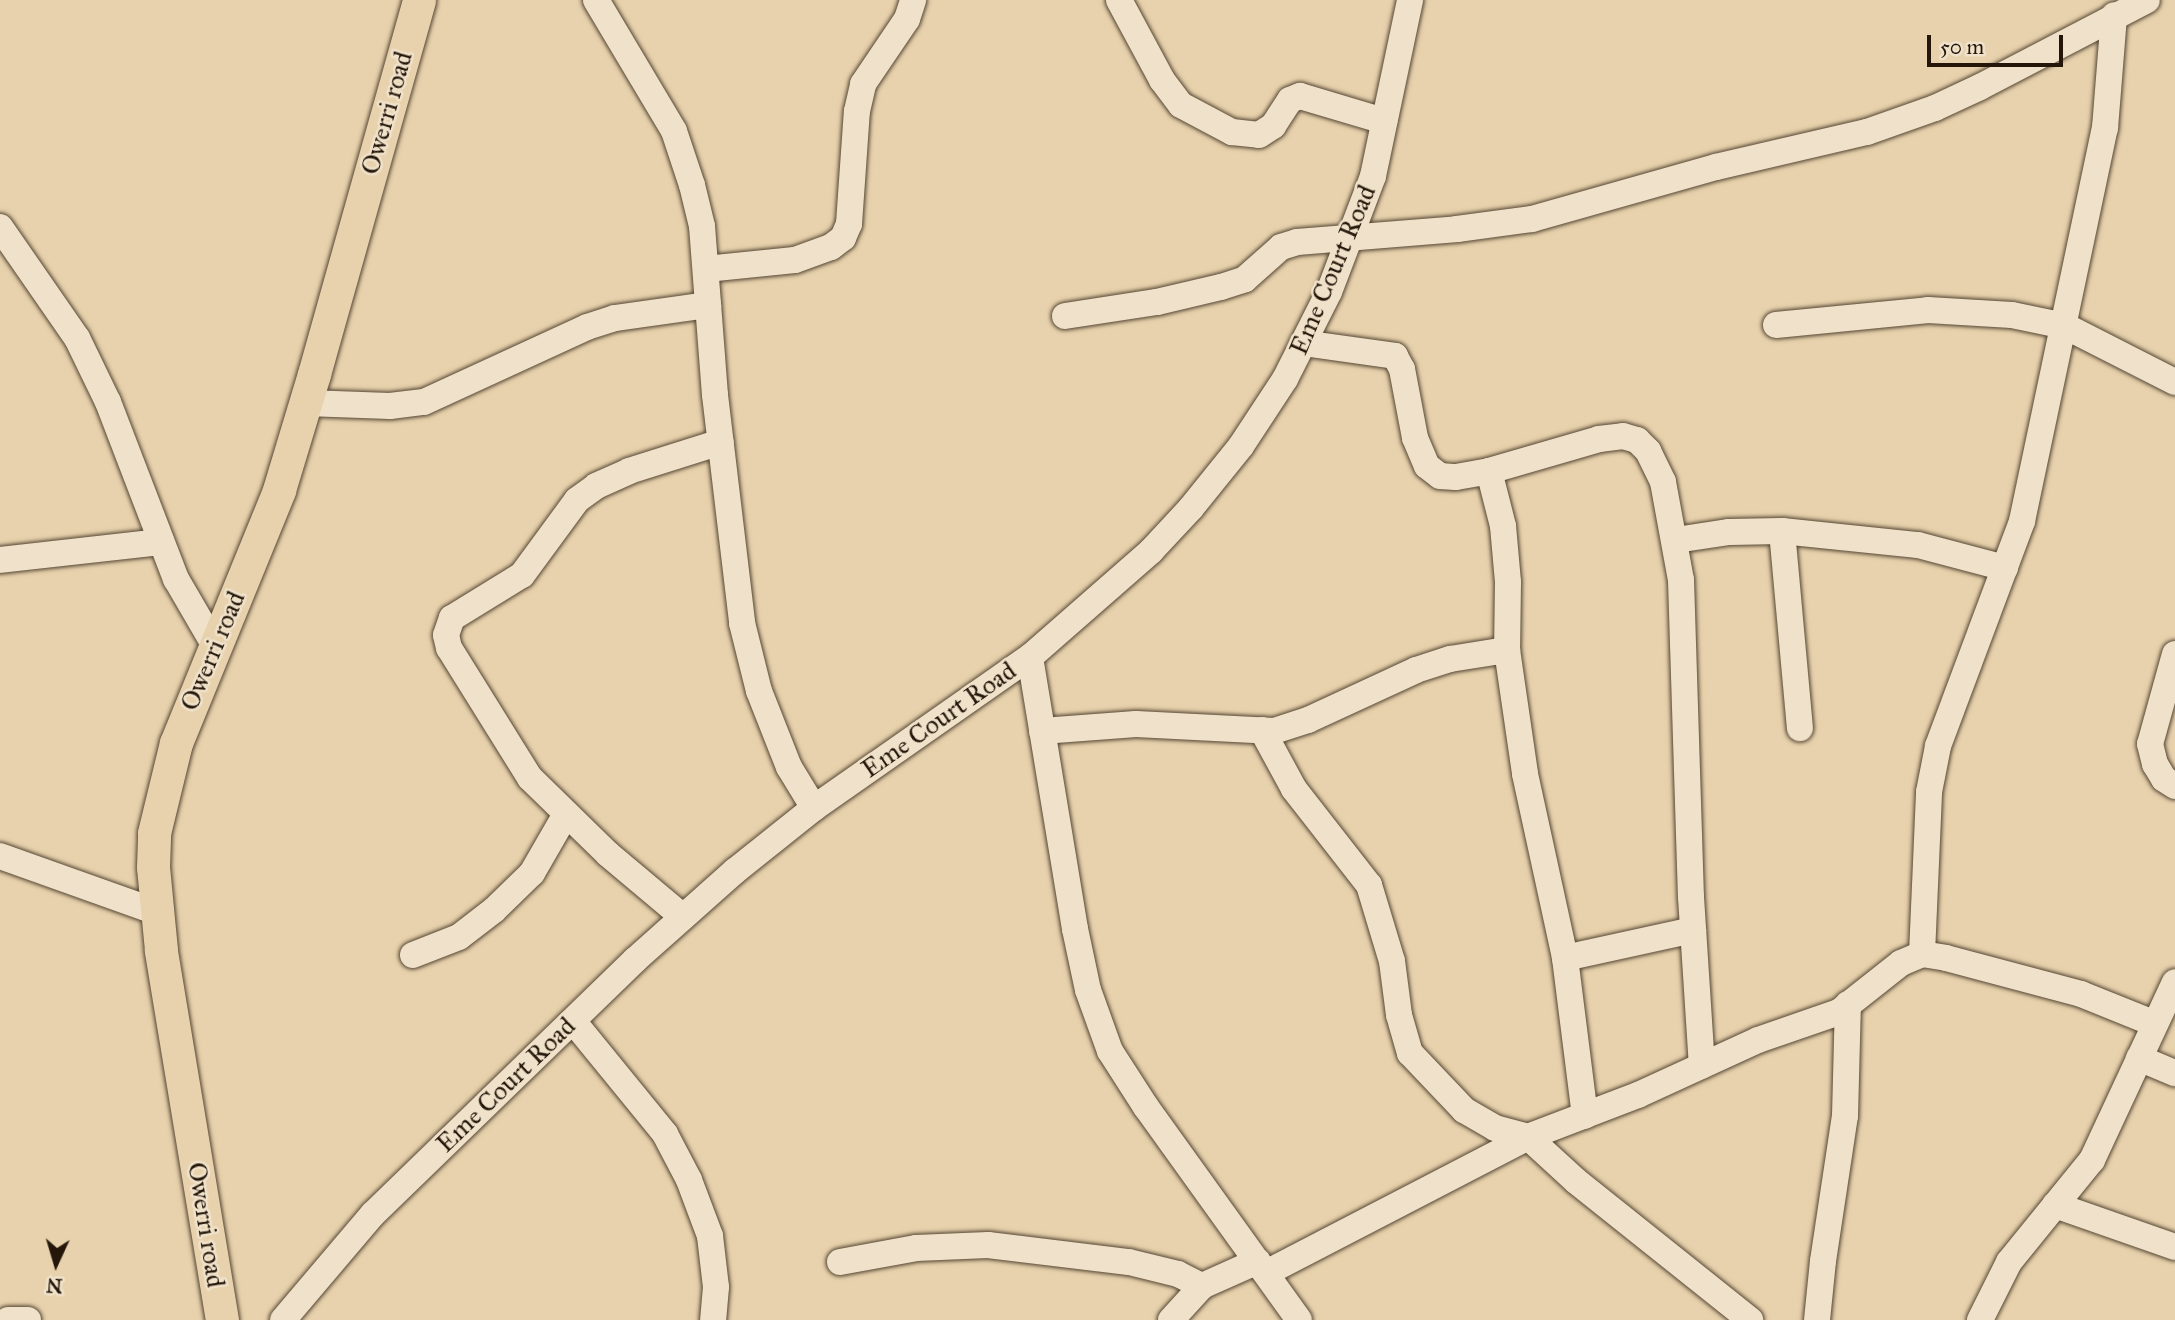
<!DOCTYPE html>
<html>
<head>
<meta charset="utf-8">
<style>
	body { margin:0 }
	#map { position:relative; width:2175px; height:1320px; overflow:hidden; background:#e8d2ad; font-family:"IM FELL Great Primer",serif }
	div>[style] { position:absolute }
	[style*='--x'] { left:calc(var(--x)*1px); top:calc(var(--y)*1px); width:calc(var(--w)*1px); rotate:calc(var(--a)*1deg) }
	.roads { filter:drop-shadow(0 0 2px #554633) drop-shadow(0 0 2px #554633) }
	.minor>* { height:26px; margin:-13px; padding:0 13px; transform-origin:13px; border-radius:13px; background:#f0e2ca }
	.major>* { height:33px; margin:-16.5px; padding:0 16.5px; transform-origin:16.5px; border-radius:16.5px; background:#e8d2ad }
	span { translate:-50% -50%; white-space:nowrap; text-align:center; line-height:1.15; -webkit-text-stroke:5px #f0e2ca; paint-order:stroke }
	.street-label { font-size:26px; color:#24170a }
	.north { position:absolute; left:21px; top:1229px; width:70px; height:70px; -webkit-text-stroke:5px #f0e2ca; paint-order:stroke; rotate:184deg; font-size:19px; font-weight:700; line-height:28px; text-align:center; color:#24170a }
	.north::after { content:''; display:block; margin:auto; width:24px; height:32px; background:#24170a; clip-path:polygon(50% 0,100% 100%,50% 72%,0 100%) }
	.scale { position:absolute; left:1927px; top:35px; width:136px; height:32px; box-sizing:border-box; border:4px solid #24170a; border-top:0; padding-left:9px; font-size:21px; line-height:24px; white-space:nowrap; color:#24170a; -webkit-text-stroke:5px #f0e2ca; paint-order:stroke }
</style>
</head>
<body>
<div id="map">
	<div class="roads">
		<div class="minor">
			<div style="--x:596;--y:0;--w:152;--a:59.2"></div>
			<div style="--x:674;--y:131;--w:57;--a:71.6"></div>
			<div style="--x:692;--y:185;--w:42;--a:76.3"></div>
			<div style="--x:702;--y:226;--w:169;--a:85.6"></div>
			<div style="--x:715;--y:395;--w:230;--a:83.2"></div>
			<div style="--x:742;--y:623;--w:70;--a:76"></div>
			<div style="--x:759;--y:691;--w:82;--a:68.5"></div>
			<div style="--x:789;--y:767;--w:48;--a:58.6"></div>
			<div style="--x:1119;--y:0;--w:91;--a:61.7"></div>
			<div style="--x:1162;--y:80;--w:31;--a:53"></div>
			<div style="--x:1181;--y:105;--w:58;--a:27.9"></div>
			<div style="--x:1232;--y:132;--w:27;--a:6"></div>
			<div style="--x:1259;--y:135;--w:17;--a:-33"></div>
			<div style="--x:1273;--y:126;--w:31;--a:-57"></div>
			<div style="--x:1290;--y:100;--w:11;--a:-22"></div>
			<div style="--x:1300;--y:96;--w:88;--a:16.6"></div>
			<div style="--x:0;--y:227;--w:135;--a:55.3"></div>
			<div style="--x:77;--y:338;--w:71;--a:64.2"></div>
			<div style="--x:108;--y:402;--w:190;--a:69"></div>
			<div style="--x:176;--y:579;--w:78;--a:59.8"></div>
			<div style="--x:706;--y:269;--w:89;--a:-5.8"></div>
			<div style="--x:795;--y:260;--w:38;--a:-20"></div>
			<div style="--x:831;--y:247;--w:15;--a:-37"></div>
			<div style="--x:843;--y:238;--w:15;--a:-67"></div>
			<div style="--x:849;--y:224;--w:113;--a:-86"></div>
			<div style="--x:857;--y:111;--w:28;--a:-77"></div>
			<div style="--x:863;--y:84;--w:78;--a:-55.9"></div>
			<div style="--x:907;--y:19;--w:20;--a:-72"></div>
			<div style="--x:1065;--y:316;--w:93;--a:-8.7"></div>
			<div style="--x:1157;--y:302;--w:66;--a:-13.2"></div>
			<div style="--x:1221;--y:287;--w:25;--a:-18"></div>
			<div style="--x:1245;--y:279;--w:48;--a:-41.6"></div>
			<div style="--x:1281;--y:247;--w:17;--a:-17"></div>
			<div style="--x:1297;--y:242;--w:161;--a:-4.6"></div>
			<div style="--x:1457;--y:229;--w:76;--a:-7.6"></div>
			<div style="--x:1532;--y:219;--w:191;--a:-15.8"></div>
			<div style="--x:1716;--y:167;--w:155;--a:-13.1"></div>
			<div style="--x:1867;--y:132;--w:72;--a:-19.4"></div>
			<div style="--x:1935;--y:108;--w:50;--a:-25"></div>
			<div style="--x:1980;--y:87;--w:188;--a:-27.5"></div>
			<div style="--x:1776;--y:325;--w:153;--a:-5.6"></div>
			<div style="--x:1928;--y:310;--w:84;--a:3.4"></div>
			<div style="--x:2012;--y:315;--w:54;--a:11.7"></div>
			<div style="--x:2065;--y:326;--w:123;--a:27"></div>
			<div style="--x:1303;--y:343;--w:93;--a:8"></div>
			<div style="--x:1395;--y:356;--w:15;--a:62"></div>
			<div style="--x:1402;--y:369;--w:70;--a:79.3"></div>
			<div style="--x:1415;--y:438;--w:30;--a:67"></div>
			<div style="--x:1427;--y:466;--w:16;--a:38"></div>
			<div style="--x:1440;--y:476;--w:16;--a:4"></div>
			<div style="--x:1456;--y:477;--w:34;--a:-10"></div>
			<div style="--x:1489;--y:471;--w:115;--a:-16.2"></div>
			<div style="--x:1599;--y:439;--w:24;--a:-7"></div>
			<div style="--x:1623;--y:436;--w:15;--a:16"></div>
			<div style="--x:1637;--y:440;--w:16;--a:45"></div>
			<div style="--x:1648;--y:451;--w:34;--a:64"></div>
			<div style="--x:1663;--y:482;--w:100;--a:79.6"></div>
			<div style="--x:1681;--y:580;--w:317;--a:88.2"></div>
			<div style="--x:1691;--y:897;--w:169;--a:86.3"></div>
			<div style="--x:306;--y:403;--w:84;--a:2"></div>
			<div style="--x:390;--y:406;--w:34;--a:-7"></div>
			<div style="--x:424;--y:402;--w:179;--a:-24.7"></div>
			<div style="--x:587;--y:327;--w:29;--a:-18"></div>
			<div style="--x:615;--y:318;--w:94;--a:-8"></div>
			<div style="--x:1489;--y:471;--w:57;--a:75.7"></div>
			<div style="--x:1503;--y:526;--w:56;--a:84.9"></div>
			<div style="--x:1508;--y:582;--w:68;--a:90.8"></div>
			<div style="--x:1507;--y:650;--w:125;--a:81.7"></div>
			<div style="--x:1525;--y:774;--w:188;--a:77.7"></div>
			<div style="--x:1565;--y:958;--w:159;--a:82.8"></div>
			<div style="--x:1782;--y:531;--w:198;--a:84.8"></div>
			<div style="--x:1676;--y:540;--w:54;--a:-8.6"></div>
			<div style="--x:1729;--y:532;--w:53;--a:-1.1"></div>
			<div style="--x:1782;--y:531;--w:137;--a:5.9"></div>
			<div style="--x:1918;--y:545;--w:90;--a:14.8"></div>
			<div style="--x:0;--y:560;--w:162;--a:-6.4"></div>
			<div style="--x:2175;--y:654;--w:93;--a:105.5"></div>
			<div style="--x:2150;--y:744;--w:21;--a:76"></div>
			<div style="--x:2155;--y:764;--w:17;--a:59"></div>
			<div style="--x:2164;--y:779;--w:13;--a:32"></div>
			<div style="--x:1030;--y:657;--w:276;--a:80.6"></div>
			<div style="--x:1075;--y:929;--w:62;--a:78"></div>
			<div style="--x:1088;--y:990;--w:65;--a:70.2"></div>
			<div style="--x:1110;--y:1051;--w:67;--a:57.3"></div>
			<div style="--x:1146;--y:1107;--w:262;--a:54.3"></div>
			<div style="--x:1262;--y:730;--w:67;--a:61.5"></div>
			<div style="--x:1294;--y:789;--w:122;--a:52"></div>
			<div style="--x:1369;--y:885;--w:79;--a:73.2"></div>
			<div style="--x:1392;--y:961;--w:54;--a:82.6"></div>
			<div style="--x:1399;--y:1015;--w:40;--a:74"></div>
			<div style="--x:1410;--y:1053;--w:79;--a:46.5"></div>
			<div style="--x:1464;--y:1110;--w:36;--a:30"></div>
			<div style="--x:1495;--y:1128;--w:34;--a:15"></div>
			<div style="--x:1528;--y:1137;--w:65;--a:42.5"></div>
			<div style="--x:1576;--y:1181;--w:223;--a:38.6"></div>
			<div style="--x:1042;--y:731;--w:94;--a:-4.3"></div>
			<div style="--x:1136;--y:724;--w:138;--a:2.9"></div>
			<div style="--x:1274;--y:731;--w:36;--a:-18"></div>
			<div style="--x:1308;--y:720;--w:119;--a:-24.8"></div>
			<div style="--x:1416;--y:670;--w:36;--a:-18"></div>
			<div style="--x:1450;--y:659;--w:58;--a:-9"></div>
			<div style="--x:0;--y:856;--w:167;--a:19.6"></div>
			<div style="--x:683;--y:917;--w:98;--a:-140"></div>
			<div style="--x:608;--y:854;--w:109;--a:-135.7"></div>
			<div style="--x:530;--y:778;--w:153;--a:-121.9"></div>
			<div style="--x:449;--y:648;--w:13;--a:-103"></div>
			<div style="--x:446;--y:635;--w:18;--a:-71"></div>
			<div style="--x:452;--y:618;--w:82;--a:-31.6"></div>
			<div style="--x:522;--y:575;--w:93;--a:-53.7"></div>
			<div style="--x:577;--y:500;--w:24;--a:-36"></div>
			<div style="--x:596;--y:486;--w:36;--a:-24"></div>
			<div style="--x:629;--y:471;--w:96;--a:-17.5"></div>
			<div style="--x:1922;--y:954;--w:162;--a:-87.5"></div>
			<div style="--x:1929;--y:792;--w:47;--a:-78.9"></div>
			<div style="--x:1938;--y:746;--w:240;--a:-69.5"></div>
			<div style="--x:2022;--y:521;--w:402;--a:-78.1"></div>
			<div style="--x:2105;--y:128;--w:113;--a:-85.4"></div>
			<div style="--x:413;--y:955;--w:49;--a:-21.4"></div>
			<div style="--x:459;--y:937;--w:44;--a:-37.6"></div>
			<div style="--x:494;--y:910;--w:53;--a:-44.2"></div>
			<div style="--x:532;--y:873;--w:68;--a:-60"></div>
			<div style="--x:1565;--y:958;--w:131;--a:-12.3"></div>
			<div style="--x:573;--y:1021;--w:146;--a:50.8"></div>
			<div style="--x:665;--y:1134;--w:52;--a:62.4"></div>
			<div style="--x:689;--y:1180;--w:60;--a:69.4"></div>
			<div style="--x:710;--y:1236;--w:51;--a:83.3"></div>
			<div style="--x:716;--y:1287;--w:33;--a:95"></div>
			<div style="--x:2139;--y:1058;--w:39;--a:23"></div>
			<div style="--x:2055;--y:1205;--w:127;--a:19.3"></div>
			<div style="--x:840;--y:1262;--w:77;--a:-10.4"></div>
			<div style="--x:916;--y:1248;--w:72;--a:-2.4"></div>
			<div style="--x:988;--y:1245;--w:142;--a:6.9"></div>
			<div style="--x:1129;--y:1262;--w:50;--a:13.8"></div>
			<div style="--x:1178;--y:1274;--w:27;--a:27"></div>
			<div style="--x:1266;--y:1273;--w:295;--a:-27.4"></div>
			<div style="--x:1528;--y:1137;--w:118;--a:-20.9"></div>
			<div style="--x:1638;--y:1095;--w:132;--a:-24.6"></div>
			<div style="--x:1758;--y:1040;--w:86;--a:-19.1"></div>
			<div style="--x:1839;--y:1012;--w:79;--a:-38.3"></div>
			<div style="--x:1901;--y:963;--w:23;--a:-23"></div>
			<div style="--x:1922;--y:954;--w:24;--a:9"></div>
			<div style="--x:1946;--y:958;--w:140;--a:14.9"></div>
			<div style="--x:2081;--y:994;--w:78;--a:21.9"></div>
			<div style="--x:8;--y:1320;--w:20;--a:0"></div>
			<div style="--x:283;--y:1320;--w:139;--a:-49.7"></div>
			<div style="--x:373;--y:1214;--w:365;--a:-44.1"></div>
			<div style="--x:635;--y:960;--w:134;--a:-41.7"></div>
			<div style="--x:735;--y:871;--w:101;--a:-38.6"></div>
			<div style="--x:814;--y:808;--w:264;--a:-35"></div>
			<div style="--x:1030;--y:657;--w:161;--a:-41.2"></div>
			<div style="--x:1151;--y:551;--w:59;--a:-47.1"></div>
			<div style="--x:1191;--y:508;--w:80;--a:-51.1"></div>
			<div style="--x:1241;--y:446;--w:80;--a:-56.7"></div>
			<div style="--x:1285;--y:379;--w:97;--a:-63.2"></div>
			<div style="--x:1329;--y:292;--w:124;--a:-69.2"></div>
			<div style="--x:1373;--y:176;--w:180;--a:-78.1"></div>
			<div style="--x:1171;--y:1320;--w:46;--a:-47.6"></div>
			<div style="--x:1202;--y:1286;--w:61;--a:-24.1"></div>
			<div style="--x:1817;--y:1320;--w:59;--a:-84.2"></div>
			<div style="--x:1823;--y:1261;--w:147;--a:-81.4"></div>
			<div style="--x:1845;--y:1116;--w:112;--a:-88.5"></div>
			<div style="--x:1980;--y:1320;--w:65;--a:-63.4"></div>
			<div style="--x:2009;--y:1262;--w:132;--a:-50.9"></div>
			<div style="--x:2092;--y:1160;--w:196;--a:-65"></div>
		</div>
		<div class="major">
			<div style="--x:222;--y:1320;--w:375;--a:-99.4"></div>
			<div style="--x:161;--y:950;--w:83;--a:-95.5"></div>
			<div style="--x:153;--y:867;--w:34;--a:-88"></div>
			<div style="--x:154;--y:833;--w:93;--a:-76.3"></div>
			<div style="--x:176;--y:743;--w:273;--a:-67.8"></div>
			<div style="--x:279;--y:490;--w:121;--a:-73.2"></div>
			<div style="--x:314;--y:374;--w:388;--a:-74.3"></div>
		</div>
	</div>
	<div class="street-label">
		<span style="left:387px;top:113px;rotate:-74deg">Owerri road</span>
		<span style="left:1333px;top:270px;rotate:-67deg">Eme Court Road</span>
		<span style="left:213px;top:651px;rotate:-67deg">Owerri road</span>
		<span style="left:939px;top:720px;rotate:-35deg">Eme Court Road</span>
		<span style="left:506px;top:1085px;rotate:-44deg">Eme Court Road</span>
		<span style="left:206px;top:1225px;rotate:81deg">Owerri road</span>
	</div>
	<div class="north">N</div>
	<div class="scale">50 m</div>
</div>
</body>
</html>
